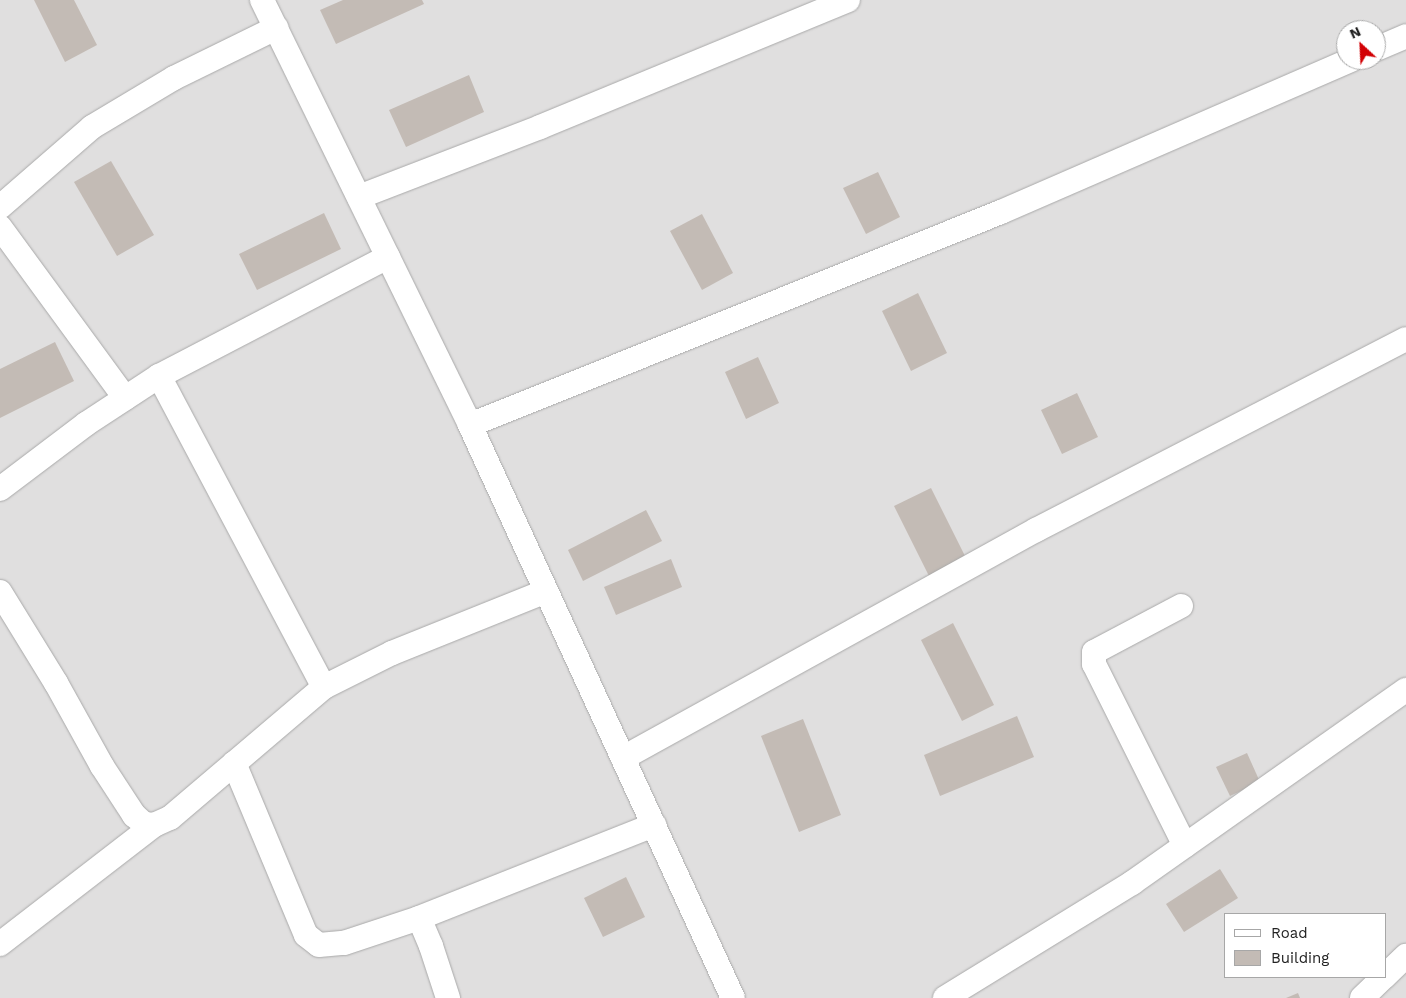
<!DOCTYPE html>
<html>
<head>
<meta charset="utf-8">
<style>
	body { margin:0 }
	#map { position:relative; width:1406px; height:998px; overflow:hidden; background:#f2efe9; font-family:"Work Sans",sans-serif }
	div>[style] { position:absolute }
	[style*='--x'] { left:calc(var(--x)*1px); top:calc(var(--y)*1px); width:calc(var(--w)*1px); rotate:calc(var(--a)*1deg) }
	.residential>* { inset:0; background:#e0dfdf }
	.building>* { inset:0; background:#c3bbb5 }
	.roads { filter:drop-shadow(0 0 1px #a9a9a9) drop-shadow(0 0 1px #a9a9a9) }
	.street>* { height:24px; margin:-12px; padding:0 12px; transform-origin:12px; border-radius:12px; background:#fff }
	span { translate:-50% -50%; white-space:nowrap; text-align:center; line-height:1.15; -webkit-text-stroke:5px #fff; paint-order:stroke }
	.legend { position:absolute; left:1224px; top:913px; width:162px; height:65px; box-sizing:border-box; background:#fff; border:1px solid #a7a7a7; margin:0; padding:6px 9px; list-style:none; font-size:15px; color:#222 }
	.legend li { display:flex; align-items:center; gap:10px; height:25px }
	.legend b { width:25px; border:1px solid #a7a7a7 }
	.north { position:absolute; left:1336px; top:20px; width:50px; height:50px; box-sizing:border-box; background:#fff; border:1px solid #a7a7a7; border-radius:50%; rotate:335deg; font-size:14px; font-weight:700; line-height:20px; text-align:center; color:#222 }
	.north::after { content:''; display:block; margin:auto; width:18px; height:22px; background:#d20105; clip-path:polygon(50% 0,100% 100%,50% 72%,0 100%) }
</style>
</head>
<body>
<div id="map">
	<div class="residential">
		<div style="clip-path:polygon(evenodd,0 0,1406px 0,1406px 998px,0 998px,0 0,1346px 30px,1376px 30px,1376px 60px,1346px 60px,1346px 30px,0 0,1225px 914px,1385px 914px,1385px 977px,1225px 977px,1225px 914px)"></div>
	</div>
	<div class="building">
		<div style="clip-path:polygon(34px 0,74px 0,97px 45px,65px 62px)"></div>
		<div style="clip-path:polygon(343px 0,422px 0,424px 4px,336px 44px,320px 10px)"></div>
		<div style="clip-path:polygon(469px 75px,484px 112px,406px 147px,389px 110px)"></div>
		<div style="clip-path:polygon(111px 161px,154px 235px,117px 256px,74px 182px)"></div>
		<div style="clip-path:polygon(878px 172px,900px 217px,866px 234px,843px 188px)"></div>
		<div style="clip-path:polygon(324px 213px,341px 249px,257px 290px,239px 254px)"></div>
		<div style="clip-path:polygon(702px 214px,733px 273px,702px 290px,670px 231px)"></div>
		<div style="clip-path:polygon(918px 293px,947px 353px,911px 371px,882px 311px)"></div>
		<div style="clip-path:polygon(55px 342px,74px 381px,0 418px,0 369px)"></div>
		<div style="clip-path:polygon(758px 357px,779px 403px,746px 419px,725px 372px)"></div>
		<div style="clip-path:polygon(1077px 393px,1098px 437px,1062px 454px,1041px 410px)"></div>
		<div style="clip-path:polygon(931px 488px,966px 558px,929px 576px,894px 506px)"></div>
		<div style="clip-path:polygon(646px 510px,662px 541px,583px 581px,568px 550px)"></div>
		<div style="clip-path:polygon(671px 559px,682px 587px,616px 615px,604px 587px)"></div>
		<div style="clip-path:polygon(953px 623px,994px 705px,962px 721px,921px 640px)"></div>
		<div style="clip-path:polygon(1017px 716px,1034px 757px,940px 796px,924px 755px)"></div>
		<div style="clip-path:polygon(803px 719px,841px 815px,799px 832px,761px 736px)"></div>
		<div style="clip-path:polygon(1247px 753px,1260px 782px,1230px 796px,1216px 767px)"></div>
		<div style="clip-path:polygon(1220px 869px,1238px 898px,1184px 932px,1166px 904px)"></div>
		<div style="clip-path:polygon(626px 877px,645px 917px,603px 937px,584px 898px)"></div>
		<div style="clip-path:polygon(1298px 993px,1300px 998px,1286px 998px)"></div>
	</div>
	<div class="roads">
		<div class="street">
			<div style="--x:262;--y:0;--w:473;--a:63.9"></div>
			<div style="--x:470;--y:425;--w:630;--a:65.35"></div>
			<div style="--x:1376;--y:49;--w:33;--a:-23"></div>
			<div style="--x:359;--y:197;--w:194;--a:-21.1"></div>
			<div style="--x:540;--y:127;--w:333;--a:-22.4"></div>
			<div style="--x:0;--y:207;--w:122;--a:-41"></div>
			<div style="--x:92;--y:127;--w:96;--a:-30.9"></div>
			<div style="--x:174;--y:78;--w:114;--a:-26.1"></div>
			<div style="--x:0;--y:227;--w:212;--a:53.8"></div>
			<div style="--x:159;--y:376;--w:352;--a:62.1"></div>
			<div style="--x:470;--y:425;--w:572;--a:-21.86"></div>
			<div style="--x:1001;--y:212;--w:382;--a:-23.5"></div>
			<div style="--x:0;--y:489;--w:108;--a:-37.1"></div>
			<div style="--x:86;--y:424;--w:87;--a:-33.3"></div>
			<div style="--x:159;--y:376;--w:258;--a:-27.5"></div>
			<div style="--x:0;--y:592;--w:107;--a:58.4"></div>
			<div style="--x:56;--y:683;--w:95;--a:61"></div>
			<div style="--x:102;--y:766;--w:59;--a:56.9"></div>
			<div style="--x:134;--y:815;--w:13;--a:42"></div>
			<div style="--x:144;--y:824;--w:10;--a:6"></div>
			<div style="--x:154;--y:825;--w:17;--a:-24"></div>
			<div style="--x:170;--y:818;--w:202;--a:-40.4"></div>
			<div style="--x:324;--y:687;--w:76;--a:-26.6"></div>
			<div style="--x:392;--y:653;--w:166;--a:-21.9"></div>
			<div style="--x:1181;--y:606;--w:98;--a:152.1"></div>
			<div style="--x:1094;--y:652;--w:12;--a:90"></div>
			<div style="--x:1094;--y:664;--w:203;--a:63.4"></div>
			<div style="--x:623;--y:758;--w:472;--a:-28.9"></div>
			<div style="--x:1036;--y:530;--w:416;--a:-27.3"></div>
			<div style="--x:234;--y:763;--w:186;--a:67.3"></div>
			<div style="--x:306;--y:935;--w:16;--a:38"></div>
			<div style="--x:319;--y:945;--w:25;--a:-5"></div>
			<div style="--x:344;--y:943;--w:79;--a:-18.4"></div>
			<div style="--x:0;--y:944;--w:195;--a:-37.7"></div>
			<div style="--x:1385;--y:976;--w:29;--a:-44"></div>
			<div style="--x:448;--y:998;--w:55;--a:-108.1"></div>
			<div style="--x:431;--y:946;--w:30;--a:-113"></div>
			<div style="--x:419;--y:918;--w:253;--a:-21.6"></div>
			<div style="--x:945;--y:998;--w:220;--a:-31.6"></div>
			<div style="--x:1132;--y:883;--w:335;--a:-35.2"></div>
			<div style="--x:1362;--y:998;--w:30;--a:-44"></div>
		</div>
	</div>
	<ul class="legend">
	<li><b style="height:6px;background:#fff"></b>Road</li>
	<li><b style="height:14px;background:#c3bbb5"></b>Building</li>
	</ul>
	<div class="north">N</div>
</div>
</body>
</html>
